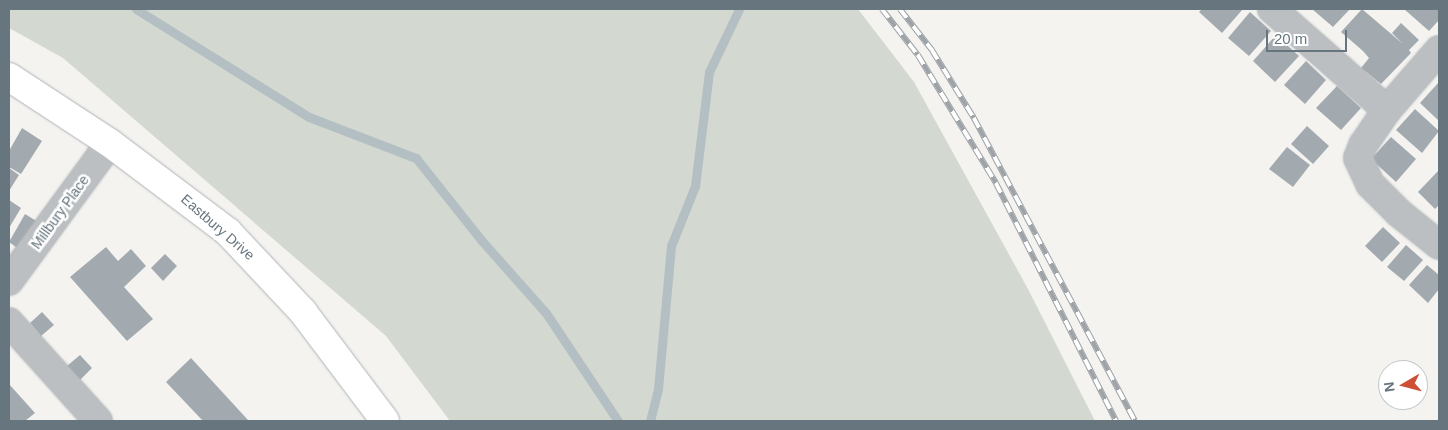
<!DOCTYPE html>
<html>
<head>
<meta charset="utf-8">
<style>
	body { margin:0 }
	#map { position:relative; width:1448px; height:430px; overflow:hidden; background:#f4f3f0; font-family:Helvetica,sans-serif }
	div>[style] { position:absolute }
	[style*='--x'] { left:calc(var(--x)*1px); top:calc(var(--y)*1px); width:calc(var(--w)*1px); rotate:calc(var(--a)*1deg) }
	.green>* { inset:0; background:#d3d8d0 }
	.stream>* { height:9px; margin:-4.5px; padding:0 4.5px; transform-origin:4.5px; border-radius:4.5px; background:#b3bfc2 }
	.building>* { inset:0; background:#a3aaaf }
	.roads { filter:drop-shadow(0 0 1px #aeb3b6) drop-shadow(0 0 1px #aeb3b6) }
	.street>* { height:28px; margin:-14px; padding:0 14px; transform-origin:14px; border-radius:14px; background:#bbbfc2 }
	.secondary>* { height:28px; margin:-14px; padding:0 14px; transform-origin:14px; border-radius:14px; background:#fff }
	.rail>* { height:5.5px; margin-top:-2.75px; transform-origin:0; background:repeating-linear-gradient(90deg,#fff 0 11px,#9da3a7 0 22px); box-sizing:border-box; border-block:1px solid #9da3a7 }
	span { translate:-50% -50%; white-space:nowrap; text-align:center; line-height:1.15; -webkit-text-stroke:5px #fff; paint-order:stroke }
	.street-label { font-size:14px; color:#66757e }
	.frame { position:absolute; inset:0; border:10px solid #66757e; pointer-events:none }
	.north { position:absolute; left:1378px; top:360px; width:50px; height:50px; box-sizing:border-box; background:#fff; border:1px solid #c2c8cb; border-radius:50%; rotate:262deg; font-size:14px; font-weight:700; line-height:20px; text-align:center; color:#66757e }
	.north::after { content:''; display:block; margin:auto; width:18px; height:22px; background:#cd5036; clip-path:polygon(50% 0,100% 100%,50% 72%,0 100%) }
	.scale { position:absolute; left:1266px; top:30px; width:81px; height:22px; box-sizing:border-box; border:2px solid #66757e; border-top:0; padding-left:6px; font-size:15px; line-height:18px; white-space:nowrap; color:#66757e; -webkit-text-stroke:4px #fff; paint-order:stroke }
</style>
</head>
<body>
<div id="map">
	<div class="green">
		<div style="clip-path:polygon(9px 9px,858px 9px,914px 82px,1028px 289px,1095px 421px,450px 421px,386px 336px,63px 58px,9px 28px)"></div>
	</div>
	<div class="stream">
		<div style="--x:136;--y:9;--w:204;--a:32"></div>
		<div style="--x:309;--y:117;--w:115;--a:21"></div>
		<div style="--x:416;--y:158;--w:106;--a:51.5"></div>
		<div style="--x:482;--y:241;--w:96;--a:48.4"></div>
		<div style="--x:546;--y:313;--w:130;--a:56.3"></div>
		<div style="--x:650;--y:421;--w:33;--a:-76"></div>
		<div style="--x:658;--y:389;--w:144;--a:-84.8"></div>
		<div style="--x:671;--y:246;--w:65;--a:-68.2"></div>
		<div style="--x:695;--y:186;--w:115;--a:-83"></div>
		<div style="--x:709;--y:72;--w:70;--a:-64.5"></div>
	</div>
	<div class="building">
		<div style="clip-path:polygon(1202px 9px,1243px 9px,1222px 33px,1199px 12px)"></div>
		<div style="clip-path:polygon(1312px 9px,1350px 9px,1333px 27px)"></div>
		<div style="clip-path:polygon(1362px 9px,1403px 44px,1392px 33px,1401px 23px,1419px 40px,1409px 50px,1411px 53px,1381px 84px,1361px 68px,1369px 58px,1363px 51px,1341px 32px)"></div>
		<div style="clip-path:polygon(1404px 9px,1439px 9px,1439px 20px,1429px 31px)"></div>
		<div style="clip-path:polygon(1250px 12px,1271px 31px,1249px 56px,1228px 38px)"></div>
		<div style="clip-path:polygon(1276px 35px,1299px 56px,1275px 82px,1253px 61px)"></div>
		<div style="clip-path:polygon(1306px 61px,1326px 80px,1305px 104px,1284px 85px)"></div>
		<div style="clip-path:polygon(1439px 82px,1439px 121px,1420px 103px)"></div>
		<div style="clip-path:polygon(1337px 86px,1361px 108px,1341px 130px,1316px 108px)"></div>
		<div style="clip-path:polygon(1415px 109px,1439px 131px,1422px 153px,1396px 130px)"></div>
		<div style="clip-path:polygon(1307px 126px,1329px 146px,1313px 164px,1291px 144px)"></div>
		<div style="clip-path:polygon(22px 128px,42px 141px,21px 174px,9px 167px,9px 151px)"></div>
		<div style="clip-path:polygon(1391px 137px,1416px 159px,1396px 182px,1371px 159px)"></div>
		<div style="clip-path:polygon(1287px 147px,1310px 165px,1293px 187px,1269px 169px)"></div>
		<div style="clip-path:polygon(9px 168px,19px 175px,9px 191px)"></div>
		<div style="clip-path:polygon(1438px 171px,1439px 205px,1435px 209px,1418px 192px)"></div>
		<div style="clip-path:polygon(9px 200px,21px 208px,9px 228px)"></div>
		<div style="clip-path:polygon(25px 214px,38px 222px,20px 250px,9px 242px)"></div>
		<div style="clip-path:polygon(1383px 227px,1400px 243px,1382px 262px,1365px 246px)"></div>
		<div style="clip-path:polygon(1406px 245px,1423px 260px,1404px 281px,1387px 267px)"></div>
		<div style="clip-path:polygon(106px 247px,118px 261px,131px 249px,146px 266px,124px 287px,153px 319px,127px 341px,70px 277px)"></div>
		<div style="clip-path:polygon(165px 254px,177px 266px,163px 281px,151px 268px)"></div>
		<div style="clip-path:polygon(1427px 265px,1439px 275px,1439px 289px,1428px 303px,1409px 285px)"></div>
		<div style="clip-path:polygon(42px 312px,54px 325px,41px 336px,30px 323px)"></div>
		<div style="clip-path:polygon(80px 355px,92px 368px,80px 380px,67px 366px)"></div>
		<div style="clip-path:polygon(191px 358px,248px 420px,247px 421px,203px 421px,166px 382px)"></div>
		<div style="clip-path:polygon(9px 384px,35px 413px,25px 421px,9px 421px)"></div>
	</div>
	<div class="roads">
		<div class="street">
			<div style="--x:1272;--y:9;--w:153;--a:41.3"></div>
			<div style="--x:1439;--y:50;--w:79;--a:130.9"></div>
			<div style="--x:1387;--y:110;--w:42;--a:124.4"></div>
			<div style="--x:1363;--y:145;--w:14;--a:111"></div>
			<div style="--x:1358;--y:158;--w:29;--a:65"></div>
			<div style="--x:1370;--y:184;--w:41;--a:45"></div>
			<div style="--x:1399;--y:213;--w:51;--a:38.7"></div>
			<div style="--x:9;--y:281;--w:171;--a:-53.8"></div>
			<div style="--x:9;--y:322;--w:133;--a:48"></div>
		</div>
		<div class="secondary">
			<div style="--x:9;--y:77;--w:121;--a:33.2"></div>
			<div style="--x:110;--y:143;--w:148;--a:37"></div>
			<div style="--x:228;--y:232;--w:110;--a:46.8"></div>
			<div style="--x:303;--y:312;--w:136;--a:53"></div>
		</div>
	</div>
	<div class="rail">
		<div style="--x:882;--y:9;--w:58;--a:52"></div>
		<div style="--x:918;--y:55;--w:150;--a:58.6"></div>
		<div style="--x:996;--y:183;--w:267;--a:63.2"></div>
		<div style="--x:900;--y:9;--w:52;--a:52"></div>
		<div style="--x:932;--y:50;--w:80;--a:58.3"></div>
		<div style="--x:974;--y:118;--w:343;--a:62"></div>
	</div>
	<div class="street-label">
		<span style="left:60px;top:212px;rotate:-54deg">Millbury Place</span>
		<span style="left:218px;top:227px;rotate:41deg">Eastbury Drive</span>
	</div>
	<div class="frame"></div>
	<div class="north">N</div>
	<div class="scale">20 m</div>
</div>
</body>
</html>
